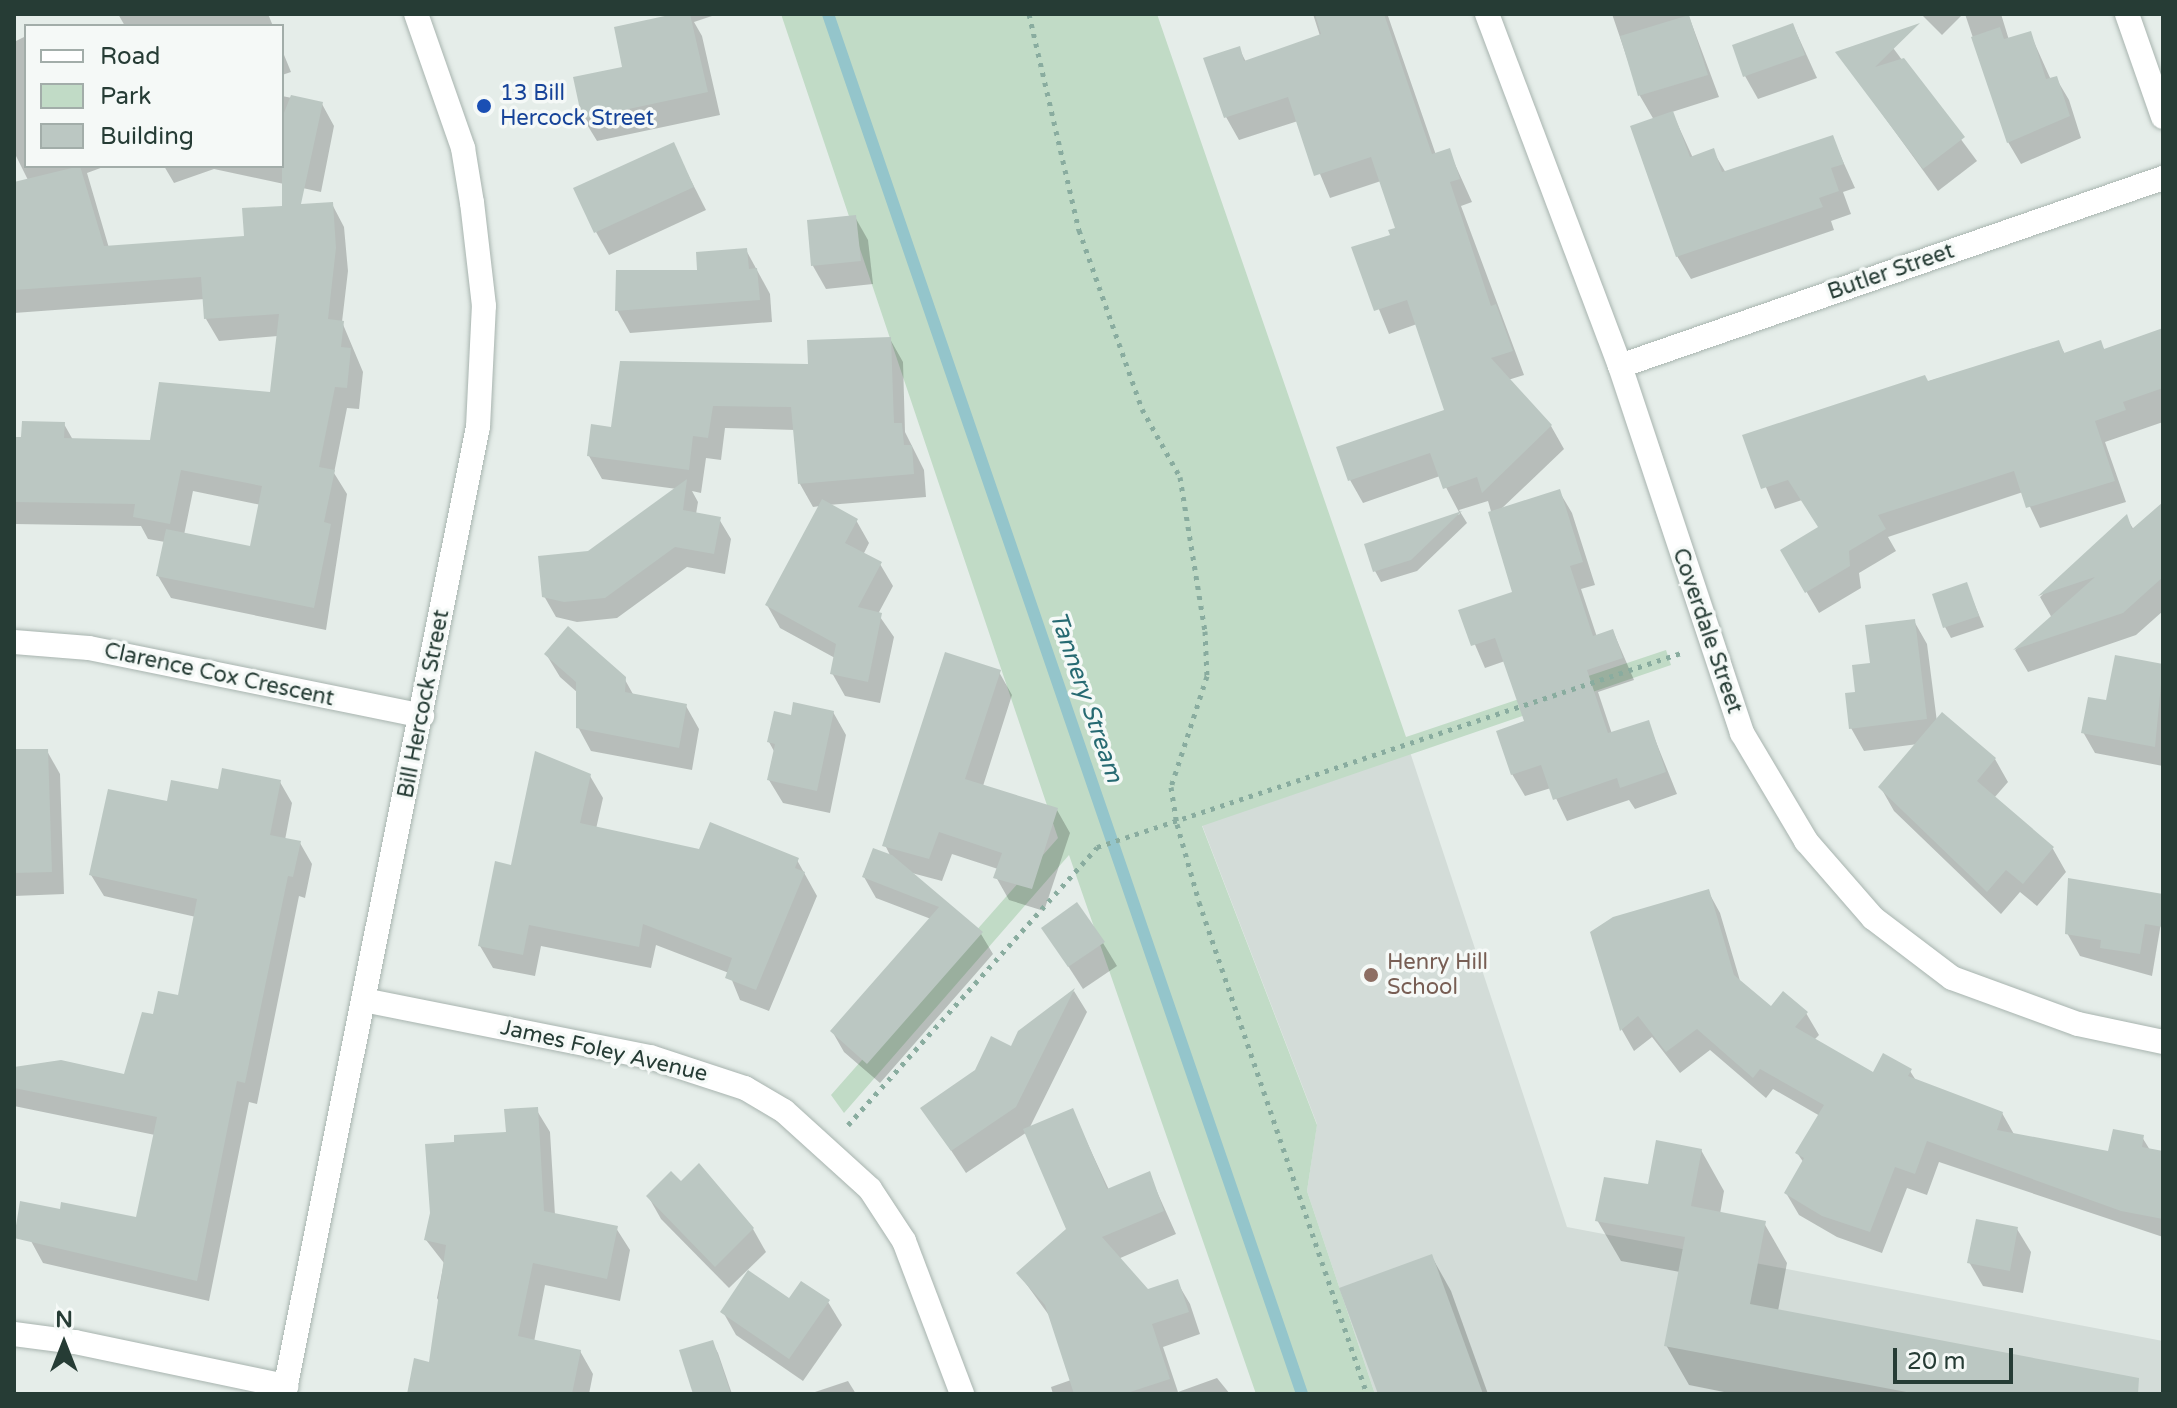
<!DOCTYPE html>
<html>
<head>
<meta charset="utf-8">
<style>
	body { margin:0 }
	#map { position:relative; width:2177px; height:1408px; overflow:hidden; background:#e5ede9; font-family:"Varela Round",sans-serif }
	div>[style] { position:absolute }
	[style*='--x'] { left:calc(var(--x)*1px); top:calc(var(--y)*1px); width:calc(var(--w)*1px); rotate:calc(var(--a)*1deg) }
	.built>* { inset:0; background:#d3dcd8 }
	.green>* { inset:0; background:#c1dbc6 }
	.shadow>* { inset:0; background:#0003 }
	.stream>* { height:12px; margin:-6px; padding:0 6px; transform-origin:6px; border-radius:6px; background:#94c5cb }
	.building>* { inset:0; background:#bbc7c2 }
	.path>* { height:5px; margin-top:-2.5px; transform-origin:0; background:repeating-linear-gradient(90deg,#89ac9f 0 4px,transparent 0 10px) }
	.roads { filter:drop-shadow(0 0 2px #a8b4af) drop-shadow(0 0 2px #a8b4af) }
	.minor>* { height:24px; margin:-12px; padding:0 12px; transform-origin:12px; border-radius:12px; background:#fff }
	.dots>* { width:22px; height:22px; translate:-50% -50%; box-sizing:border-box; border:4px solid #f5f9f7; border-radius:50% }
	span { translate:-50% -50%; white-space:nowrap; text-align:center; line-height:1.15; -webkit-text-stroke:7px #f5f9f7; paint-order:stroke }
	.transit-label { font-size:22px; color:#164399 }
	.left { translate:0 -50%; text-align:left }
	.street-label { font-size:22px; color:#263c35 }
	.education-label { font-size:22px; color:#785e54 }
	.water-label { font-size:24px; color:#276a72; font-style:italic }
	.frame { position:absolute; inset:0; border:16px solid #263c35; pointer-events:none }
	.legend { position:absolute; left:24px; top:24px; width:260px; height:144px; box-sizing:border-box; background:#f5f9f7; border:2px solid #a2ada9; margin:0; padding:10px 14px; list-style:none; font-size:24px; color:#263c35 }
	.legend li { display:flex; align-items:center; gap:16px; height:40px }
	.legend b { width:40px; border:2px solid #a2ada9 }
	.north { position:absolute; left:24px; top:1304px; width:80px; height:80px; -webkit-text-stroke:6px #f5f9f7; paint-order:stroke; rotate:0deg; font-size:22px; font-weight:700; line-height:32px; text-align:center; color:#263c35 }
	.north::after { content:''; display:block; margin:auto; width:28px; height:36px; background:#263c35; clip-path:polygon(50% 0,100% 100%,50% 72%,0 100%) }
	.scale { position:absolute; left:1893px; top:1348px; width:120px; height:36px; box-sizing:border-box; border:4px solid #263c35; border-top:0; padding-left:10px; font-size:24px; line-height:28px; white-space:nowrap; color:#263c35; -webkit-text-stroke:6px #f5f9f7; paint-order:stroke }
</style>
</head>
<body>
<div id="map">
	<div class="built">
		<div style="clip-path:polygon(1410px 752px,1567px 1227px,2163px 1341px,2163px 1394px,1375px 1394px,1307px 1191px,1317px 1124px,1202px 825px)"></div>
	</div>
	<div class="green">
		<div style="clip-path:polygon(781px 14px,1157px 14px,1406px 737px,1666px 650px,1671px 665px,1202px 826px,1317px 1125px,1307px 1191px,1375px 1394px,1256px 1394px,1069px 855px,844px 1113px,831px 1095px,1058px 838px)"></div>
	</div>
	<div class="shadow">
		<div style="clip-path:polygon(118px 14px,268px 14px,273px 26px,125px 26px)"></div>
		<div style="clip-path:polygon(669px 14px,718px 14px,694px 22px,702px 36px,720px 115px,597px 141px,583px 118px)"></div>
		<div style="clip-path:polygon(1313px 14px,1395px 14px,1388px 16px,1436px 155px,1449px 151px,1472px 202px,1461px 206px,1524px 375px,1508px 380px,1551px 426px,1564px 449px,1500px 510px,1559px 491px,1572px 513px,1595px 585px,1581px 589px,1597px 637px,1613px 631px,1634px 680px,1598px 692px,1612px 734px,1648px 722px,1677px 794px,1635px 809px,1629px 800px,1567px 821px,1551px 788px,1525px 796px,1512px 774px,1526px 723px,1505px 661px,1485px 668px,1461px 612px,1515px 594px,1488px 501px,1459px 510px,1467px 523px,1417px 571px,1381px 582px,1375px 571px,1366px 545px,1460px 514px,1440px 476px,1363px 503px,1350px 480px,1447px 411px,1417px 324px,1389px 334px,1354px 248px,1393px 237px,1398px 229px,1381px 181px,1330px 198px,1298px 121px,1239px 140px,1226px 117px,1239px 48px,1246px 62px,1320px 36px)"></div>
		<div style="clip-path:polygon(1612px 14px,1688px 14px,1719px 97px,1672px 112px,1693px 158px,1713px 151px,1726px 173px,1832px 137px,1855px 188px,1843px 192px,1851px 214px,1831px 221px,1834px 230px,1691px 279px,1677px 256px,1654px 120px,1640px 96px)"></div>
		<div style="clip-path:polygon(1921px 14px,1963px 14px,1942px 35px)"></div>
		<div style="clip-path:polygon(1965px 14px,2001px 14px,2009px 40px,2030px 33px,2051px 80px,2056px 78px,2069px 100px,2081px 138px,2021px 164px,2008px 142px)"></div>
		<div style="clip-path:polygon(1793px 25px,1817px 78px,1758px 99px,1745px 76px)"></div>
		<div style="clip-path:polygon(evenodd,26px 36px,26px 166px,106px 166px,87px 173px,109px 248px,246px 238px,332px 204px,344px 227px,348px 271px,342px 322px,363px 372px,359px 409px,347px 408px,334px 473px,347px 494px,326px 630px,171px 598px,158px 576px,165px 542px,148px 539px,141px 526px,14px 524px,14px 439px,64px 424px,73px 440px,152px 442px,272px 395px,278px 336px,219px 341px,206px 319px,205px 299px,14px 313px,14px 184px,28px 180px,14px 152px,14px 42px,26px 36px,193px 491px,261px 505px,252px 548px,184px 535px,193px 491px)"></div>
		<div style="clip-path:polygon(1885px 37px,1977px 161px,1938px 191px,1838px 53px)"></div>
		<div style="clip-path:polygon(282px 50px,291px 72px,282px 75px)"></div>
		<div style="clip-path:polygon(282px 96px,322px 104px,334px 126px,321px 192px,214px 169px,174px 183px,164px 166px,282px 166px)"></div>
		<div style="clip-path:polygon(673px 145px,706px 210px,609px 255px,596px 232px)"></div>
		<div style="clip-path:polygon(855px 217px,868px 240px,873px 284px,826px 289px,813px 266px,809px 222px)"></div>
		<div style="clip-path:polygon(746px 250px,770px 294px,772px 322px,630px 333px,617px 310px)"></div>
		<div style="clip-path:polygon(2163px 331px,2163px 422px,2105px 442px,2126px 502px,2040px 528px,2023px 492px,1888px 537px,1896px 551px,1859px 573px,1861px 588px,1819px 613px,1782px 550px,1820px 528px,1802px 500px,1775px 509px,1745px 437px,2058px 342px,2065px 354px,2100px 342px,2105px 351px)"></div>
		<div style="clip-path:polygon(890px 339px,903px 362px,905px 432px,924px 470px,926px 497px,828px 505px,856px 520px,869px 543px,863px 555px,880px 564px,893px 586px,878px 614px,894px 637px,880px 703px,845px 696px,832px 673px,835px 658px,780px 628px,767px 605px,820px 506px,813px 507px,800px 484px,795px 430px,725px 428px,721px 460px,706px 458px,701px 493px,692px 491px,698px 502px,696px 514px,719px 519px,731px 539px,725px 574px,687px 567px,617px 618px,577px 622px,556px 617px,544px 596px,589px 553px,677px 489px,602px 479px,589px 456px,612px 429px)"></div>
		<div style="clip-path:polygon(2126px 517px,2134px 530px,2163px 529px,2163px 611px,2136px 635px,2028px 672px,2015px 650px,2052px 618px,2040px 597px)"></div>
		<div style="clip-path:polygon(1966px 584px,1984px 627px,1951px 638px,1945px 627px)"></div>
		<div style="clip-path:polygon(1914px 621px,1927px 644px,1937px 722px,1995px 759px,2008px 782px,1994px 798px,2053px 849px,2066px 872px,2037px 906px,2020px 892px,2001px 914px,1894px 811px,1881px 788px,1918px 744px,1864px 751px,1851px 728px,1857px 694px,1872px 665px)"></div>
		<div style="clip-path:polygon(546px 654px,624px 678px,634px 696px,686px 706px,699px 729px,692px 770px,591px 751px,578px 727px,578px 693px,560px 677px)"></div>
		<div style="clip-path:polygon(2116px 657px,2163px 666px,2163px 766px,2095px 753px,2083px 732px,2108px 703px)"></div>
		<div style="clip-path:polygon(999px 672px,1012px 695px,983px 786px,1057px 810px,1070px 833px,1044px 911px,1009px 900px,996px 877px,998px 869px,952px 854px,942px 881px,908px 872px,981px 934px,993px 954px,880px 1083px,844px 1052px,832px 1031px,931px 919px,876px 898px,864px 877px,891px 857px,885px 845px)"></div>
		<div style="clip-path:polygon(833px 712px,846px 735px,830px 813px,783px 803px,769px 780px,775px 753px,769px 742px,792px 717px)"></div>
		<div style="clip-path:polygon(14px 751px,47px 751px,60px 774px,64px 894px,14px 896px)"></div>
		<div style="clip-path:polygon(590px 776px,603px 798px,596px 829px,700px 851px,797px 860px,817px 896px,769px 1011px,740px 1000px,729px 973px,656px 945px,651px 968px,541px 946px,535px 976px,493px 968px,480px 946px,513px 867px)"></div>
		<div style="clip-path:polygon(280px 782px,292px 803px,285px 840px,300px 843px,312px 864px,305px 898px,299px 896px,257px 1104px,249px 1102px,209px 1301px,43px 1263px,31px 1241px,137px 1220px,155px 1135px,14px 1106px,14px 1069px,126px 1076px,155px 1017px,180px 997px,196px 917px,104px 896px,91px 875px,169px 803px)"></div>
		<div style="clip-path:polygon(2070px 880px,2162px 917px,2152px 976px,2080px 956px,2067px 933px)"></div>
		<div style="clip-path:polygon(1708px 891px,1720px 913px,1741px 984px,1771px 1008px,1806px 1013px,1819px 1035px,1814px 1040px,1873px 1075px,1910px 1071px,1917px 1082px,2002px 1113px,2015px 1136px,2110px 1153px,2142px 1137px,2150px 1150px,2163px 1153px,2163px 1237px,1939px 1162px,1927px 1195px,1907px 1188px,1882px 1253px,1837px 1237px,1799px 1215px,1786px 1193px,1804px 1163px,1797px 1153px,1820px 1116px,1773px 1089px,1766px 1098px,1710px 1050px,1680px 1073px,1652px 1037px,1634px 1051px,1622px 1030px,1594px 930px)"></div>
		<div style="clip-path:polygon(1044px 929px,1103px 943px,1117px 966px,1083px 989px)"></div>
		<div style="clip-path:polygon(1074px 991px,1087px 1012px,1029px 1129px,1072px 1110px,1109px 1190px,1149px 1174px,1176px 1234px,1118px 1259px,1147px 1291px,1177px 1282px,1190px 1304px,1200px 1334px,1163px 1347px,1178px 1392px,1217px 1378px,1230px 1394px,1053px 1394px,1051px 1387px,1071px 1380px,1051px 1318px,1019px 1274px,1069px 1229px,1027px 1132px,966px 1173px,923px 1108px,1012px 1048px,1020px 1032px)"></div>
		<div style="clip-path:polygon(536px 1109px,550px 1132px,555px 1215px,616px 1228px,630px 1250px,620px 1301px,545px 1285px,534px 1342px,580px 1351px,593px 1374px,589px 1394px,409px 1394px,431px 1364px,442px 1307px,437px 1298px,444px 1263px,426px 1240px,456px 1144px,508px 1134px)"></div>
		<div style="clip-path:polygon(1701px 1150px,1724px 1191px,1720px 1214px,1764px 1223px,1787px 1263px,1778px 1311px,2107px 1394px,1734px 1394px,1689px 1385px,1666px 1345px,1680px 1272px,1621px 1261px,1597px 1220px)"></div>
		<div style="clip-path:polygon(681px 1183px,753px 1229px,766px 1252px,729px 1288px,661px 1219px,648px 1196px)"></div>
		<div style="clip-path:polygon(2017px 1229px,2031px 1252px,2023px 1293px,1983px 1286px,1969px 1262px)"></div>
		<div style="clip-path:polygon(1432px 1257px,1451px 1291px,1488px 1394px,1385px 1394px)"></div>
		<div style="clip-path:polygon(789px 1301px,828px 1302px,842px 1325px,803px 1381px,736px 1335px,723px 1312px)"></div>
		<div style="clip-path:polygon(712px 1342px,718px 1353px,732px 1394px,695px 1394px)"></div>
		<div style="clip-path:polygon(848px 1381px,856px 1394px,809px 1394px)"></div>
	</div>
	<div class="stream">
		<div style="--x:828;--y:14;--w:1459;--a:71.04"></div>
	</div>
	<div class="building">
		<div style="clip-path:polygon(674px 14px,690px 14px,708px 92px,582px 119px,573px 77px,622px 67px,614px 27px)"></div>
		<div style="clip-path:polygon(1315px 14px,1384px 14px,1432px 154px,1450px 148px,1460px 179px,1450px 182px,1491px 306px,1496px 304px,1513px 351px,1491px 358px,1552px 425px,1482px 493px,1477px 477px,1443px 489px,1430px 453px,1348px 481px,1336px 447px,1444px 410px,1407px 300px,1374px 311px,1351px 247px,1390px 235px,1388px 230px,1395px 228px,1371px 157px,1314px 176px,1288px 97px,1224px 118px,1203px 58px,1240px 46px,1244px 61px,1321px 34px)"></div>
		<div style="clip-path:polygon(1689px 15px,1708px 75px,1638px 96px,1620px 36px)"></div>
		<div style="clip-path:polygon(1793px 23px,1805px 55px,1743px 77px,1732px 45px)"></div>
		<div style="clip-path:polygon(1920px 23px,1875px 67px,1904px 58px,1965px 137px,1923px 169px,1835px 52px)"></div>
		<div style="clip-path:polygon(2000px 27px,2004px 39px,2031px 31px,2046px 79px,2057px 76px,2070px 116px,2007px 143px,1971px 37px)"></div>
		<div style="clip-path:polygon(291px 95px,323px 102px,301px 204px,333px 202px,336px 248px,328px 319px,344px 321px,341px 347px,351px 348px,347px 388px,335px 387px,319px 467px,335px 470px,324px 522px,331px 524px,314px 608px,156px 576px,166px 529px,250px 546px,262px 486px,181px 470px,170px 524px,133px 517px,135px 504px,14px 502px,14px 437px,21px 437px,22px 421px,65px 422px,64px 438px,150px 440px,159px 382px,270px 392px,279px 314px,204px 319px,201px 277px,14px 290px,14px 182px,80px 166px,104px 246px,244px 236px,242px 208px,282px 206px,282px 118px)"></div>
		<div style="clip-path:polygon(1673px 111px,1690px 157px,1714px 148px,1722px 172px,1833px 135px,1844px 164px,1831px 168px,1839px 191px,1819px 198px,1823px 207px,1676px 257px,1630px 126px)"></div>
		<div style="clip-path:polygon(674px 142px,694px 187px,594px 233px,573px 188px)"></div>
		<div style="clip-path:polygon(856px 215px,861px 261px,811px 266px,807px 220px)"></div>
		<div style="clip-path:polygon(747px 248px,749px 269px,757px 268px,760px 300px,615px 311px,616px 270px,697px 270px,696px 252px)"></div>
		<div style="clip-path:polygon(2163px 328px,2163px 388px,2123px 402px,2126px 410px,2095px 421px,2115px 481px,2026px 508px,2014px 471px,1878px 515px,1886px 529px,1849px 551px,1850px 566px,1805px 593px,1780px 550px,1818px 527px,1788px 480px,1761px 489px,1742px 435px,1925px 375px,1928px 381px,2059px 340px,2064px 353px,2101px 340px,2104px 349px)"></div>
		<div style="clip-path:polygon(891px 337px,894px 423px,902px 423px,904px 445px,912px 445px,914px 474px,798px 484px,791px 407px,713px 406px,708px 438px,693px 436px,689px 470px,587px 456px,591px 424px,611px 427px,620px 361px,808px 364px,807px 340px)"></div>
		<div style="clip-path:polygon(687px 479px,683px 510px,721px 517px,714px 554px,675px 547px,605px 598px,564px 602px,542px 597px,538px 556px,588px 551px)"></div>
		<div style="clip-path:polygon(1560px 489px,1583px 562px,1570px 566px,1593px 636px,1613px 629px,1623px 658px,1587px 670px,1608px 733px,1649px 720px,1666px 772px,1620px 788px,1617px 778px,1553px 800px,1541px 765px,1511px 775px,1496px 731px,1524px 721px,1495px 638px,1471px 646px,1458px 610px,1512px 592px,1488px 512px)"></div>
		<div style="clip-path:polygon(822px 499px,858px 519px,845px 543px,882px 562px,858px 607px,882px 613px,868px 682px,830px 674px,836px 644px,765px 605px)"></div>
		<div style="clip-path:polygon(2163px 502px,2163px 577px,2123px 613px,2013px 650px,2095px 577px,2038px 596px,2127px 514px,2132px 529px)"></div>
		<div style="clip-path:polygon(1462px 511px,1411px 560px,1373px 572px,1364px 544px)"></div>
		<div style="clip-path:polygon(1967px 582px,1979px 616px,1943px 628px,1932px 594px)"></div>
		<div style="clip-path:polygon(1915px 619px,1927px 719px,1849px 729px,1845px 693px,1855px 692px,1852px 665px,1870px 663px,1865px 625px)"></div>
		<div style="clip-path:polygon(568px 626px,626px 677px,625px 692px,687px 704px,679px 748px,576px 728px,576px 682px,544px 654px)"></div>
		<div style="clip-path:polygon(945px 652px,1001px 670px,965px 779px,1058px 808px,1032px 889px,993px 878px,1002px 853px,939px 832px,929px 859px,882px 846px)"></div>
		<div style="clip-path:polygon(2115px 655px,2163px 664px,2155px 747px,2081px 733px,2088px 697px,2106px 700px)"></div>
		<div style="clip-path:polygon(793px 702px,834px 711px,817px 791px,767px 780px,775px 744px,767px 742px,774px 711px,791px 715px)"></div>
		<div style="clip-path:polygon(1942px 712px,1996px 758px,1977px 781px,2054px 847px,2023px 884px,2006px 870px,1987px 892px,1878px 787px)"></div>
		<div style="clip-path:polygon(14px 749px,48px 749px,52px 872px,14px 873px)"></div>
		<div style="clip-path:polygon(535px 751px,591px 774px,580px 823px,699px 849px,710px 822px,799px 858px,795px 868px,805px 872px,756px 990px,725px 978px,732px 958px,643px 924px,639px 947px,529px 925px,523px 955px,478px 946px,495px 861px,511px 865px)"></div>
		<div style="clip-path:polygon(222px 768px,281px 780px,270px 835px,301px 841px,293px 877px,288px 876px,245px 1083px,237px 1081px,197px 1281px,14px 1238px,20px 1201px,60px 1209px,61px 1202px,136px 1217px,157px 1117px,14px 1088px,14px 1067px,61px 1060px,124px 1074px,142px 1012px,153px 1014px,158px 991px,178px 995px,197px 899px,89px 875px,108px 789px,167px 801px,171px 780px,218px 789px)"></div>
		<div style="clip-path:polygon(873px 848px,892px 855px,983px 932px,867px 1064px,830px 1031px,939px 907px,862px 877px)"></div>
		<div style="clip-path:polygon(2068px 878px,2163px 894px,2163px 927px,2145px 924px,2140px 954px,2100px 948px,2101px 940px,2065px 934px)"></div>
		<div style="clip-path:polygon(1709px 889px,1734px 975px,1771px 1006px,1783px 991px,1808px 1012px,1795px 1027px,1873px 1072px,1883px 1053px,1912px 1069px,1908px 1076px,2003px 1112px,1997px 1130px,2108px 1151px,2113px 1129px,2144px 1135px,2142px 1147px,2163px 1151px,2163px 1219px,2121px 1211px,1927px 1141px,1915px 1174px,1895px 1167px,1870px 1232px,1822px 1216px,1784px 1193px,1804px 1158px,1795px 1153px,1824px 1105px,1760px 1069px,1753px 1078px,1697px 1029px,1666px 1052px,1638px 1016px,1620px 1031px,1590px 932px,1613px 917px)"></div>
		<div style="clip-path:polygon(1077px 902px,1105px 942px,1068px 967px,1041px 928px)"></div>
		<div style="clip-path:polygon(1075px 988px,1016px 1107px,951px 1151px,920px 1108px,975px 1070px,991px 1036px,1011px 1046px,1018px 1031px)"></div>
		<div style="clip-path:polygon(538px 1107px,544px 1211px,618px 1226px,607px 1279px,533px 1263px,518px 1336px,581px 1350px,572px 1394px,407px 1394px,414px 1358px,429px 1362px,446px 1245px,424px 1240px,430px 1213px,425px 1144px,454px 1142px,454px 1135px,506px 1132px,504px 1109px)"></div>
		<div style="clip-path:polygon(1073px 1108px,1107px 1189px,1150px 1171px,1164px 1211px,1102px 1237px,1148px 1289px,1178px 1279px,1189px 1312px,1152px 1324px,1170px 1379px,1124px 1394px,1074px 1394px,1045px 1305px,1016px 1273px,1066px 1229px,1023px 1129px)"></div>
		<div style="clip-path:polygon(1656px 1140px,1702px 1149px,1691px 1206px,1766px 1221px,1750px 1304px,2139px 1378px,2138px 1394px,1917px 1394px,1664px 1346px,1685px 1237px,1595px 1221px,1604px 1177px,1648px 1184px)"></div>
		<div style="clip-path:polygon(699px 1163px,754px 1228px,715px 1267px,646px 1196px,671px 1171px,681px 1181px)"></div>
		<div style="clip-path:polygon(1976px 1219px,2018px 1227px,2010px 1271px,1967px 1263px)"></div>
		<div style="clip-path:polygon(1432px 1254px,1483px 1394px,1378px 1394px,1339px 1288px)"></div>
		<div style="clip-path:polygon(748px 1270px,789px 1298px,801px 1281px,830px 1300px,789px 1359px,720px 1312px)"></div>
		<div style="clip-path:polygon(713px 1340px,731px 1394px,693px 1394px,679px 1350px)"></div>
	</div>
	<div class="path">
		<div style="--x:1029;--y:14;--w:222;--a:77"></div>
		<div style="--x:1079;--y:230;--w:190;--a:70.6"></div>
		<div style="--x:1142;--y:409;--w:78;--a:60.8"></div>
		<div style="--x:1180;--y:477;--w:156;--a:80.8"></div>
		<div style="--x:1205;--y:631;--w:45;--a:87.5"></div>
		<div style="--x:1207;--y:676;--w:117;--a:108"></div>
		<div style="--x:1171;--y:787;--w:37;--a:81"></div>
		<div style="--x:1177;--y:824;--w:81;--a:74.2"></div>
		<div style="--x:1199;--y:902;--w:520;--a:71.15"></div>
		<div style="--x:848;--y:1125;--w:373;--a:-48.1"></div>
		<div style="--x:1097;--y:847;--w:615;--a:-18.38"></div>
	</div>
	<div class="roads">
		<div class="minor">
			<div style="--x:1487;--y:14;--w:376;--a:69.3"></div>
			<div style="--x:1620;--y:366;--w:387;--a:71.6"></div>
			<div style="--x:1742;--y:733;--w:126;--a:59.3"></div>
			<div style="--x:1806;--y:841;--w:102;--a:49"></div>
			<div style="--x:1873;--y:918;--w:99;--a:37.2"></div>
			<div style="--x:1952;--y:978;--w:134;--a:20.1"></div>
			<div style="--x:2078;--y:1024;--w:87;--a:12"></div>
			<div style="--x:2127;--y:14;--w:109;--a:70.7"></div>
			<div style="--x:1620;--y:366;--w:575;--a:-19.1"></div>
			<div style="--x:14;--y:642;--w:75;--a:4.6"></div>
			<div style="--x:89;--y:648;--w:340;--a:11.5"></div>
			<div style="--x:364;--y:1000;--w:292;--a:11.3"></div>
			<div style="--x:650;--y:1057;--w:100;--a:18.1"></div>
			<div style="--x:745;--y:1088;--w:45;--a:30.5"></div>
			<div style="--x:784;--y:1111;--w:116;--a:42.2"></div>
			<div style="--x:870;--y:1189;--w:62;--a:56.8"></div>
			<div style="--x:904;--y:1241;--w:164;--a:69.2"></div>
			<div style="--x:14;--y:1334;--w:62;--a:7.5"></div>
			<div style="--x:75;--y:1342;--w:216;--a:11.8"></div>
			<div style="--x:284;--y:1394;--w:986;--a:-78.66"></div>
			<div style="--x:478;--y:427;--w:121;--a:-87.2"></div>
			<div style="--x:484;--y:306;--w:104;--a:-96.6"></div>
			<div style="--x:472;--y:203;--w:56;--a:-99.3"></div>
			<div style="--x:463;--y:148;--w:142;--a:-109.3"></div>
		</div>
	</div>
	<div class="dots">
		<div style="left:484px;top:106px;background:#1a4fb4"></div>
		<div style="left:1371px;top:975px;background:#8d6e63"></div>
	</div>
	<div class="transit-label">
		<span class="left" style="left:500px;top:106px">13 Bill<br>Hercock Street</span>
	</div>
	<div class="street-label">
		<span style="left:1891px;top:272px;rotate:-19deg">Butler Street</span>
		<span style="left:1707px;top:631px;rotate:71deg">Coverdale Street</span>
		<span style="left:219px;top:675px;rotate:12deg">Clarence Cox Crescent</span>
		<span style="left:424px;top:704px;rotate:-79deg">Bill Hercock Street</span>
		<span style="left:604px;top:1051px;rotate:13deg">James Foley Avenue</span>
	</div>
	<div class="education-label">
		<span class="left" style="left:1387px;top:975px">Henry Hill<br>School</span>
	</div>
	<div class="water-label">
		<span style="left:1086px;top:697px;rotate:71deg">Tannery Stream</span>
	</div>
	<div class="frame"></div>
	<ul class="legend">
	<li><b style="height:10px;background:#fff"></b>Road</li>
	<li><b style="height:22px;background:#c1dbc6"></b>Park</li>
	<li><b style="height:22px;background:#bbc7c2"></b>Building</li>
	</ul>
	<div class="north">N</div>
	<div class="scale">20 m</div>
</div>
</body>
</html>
